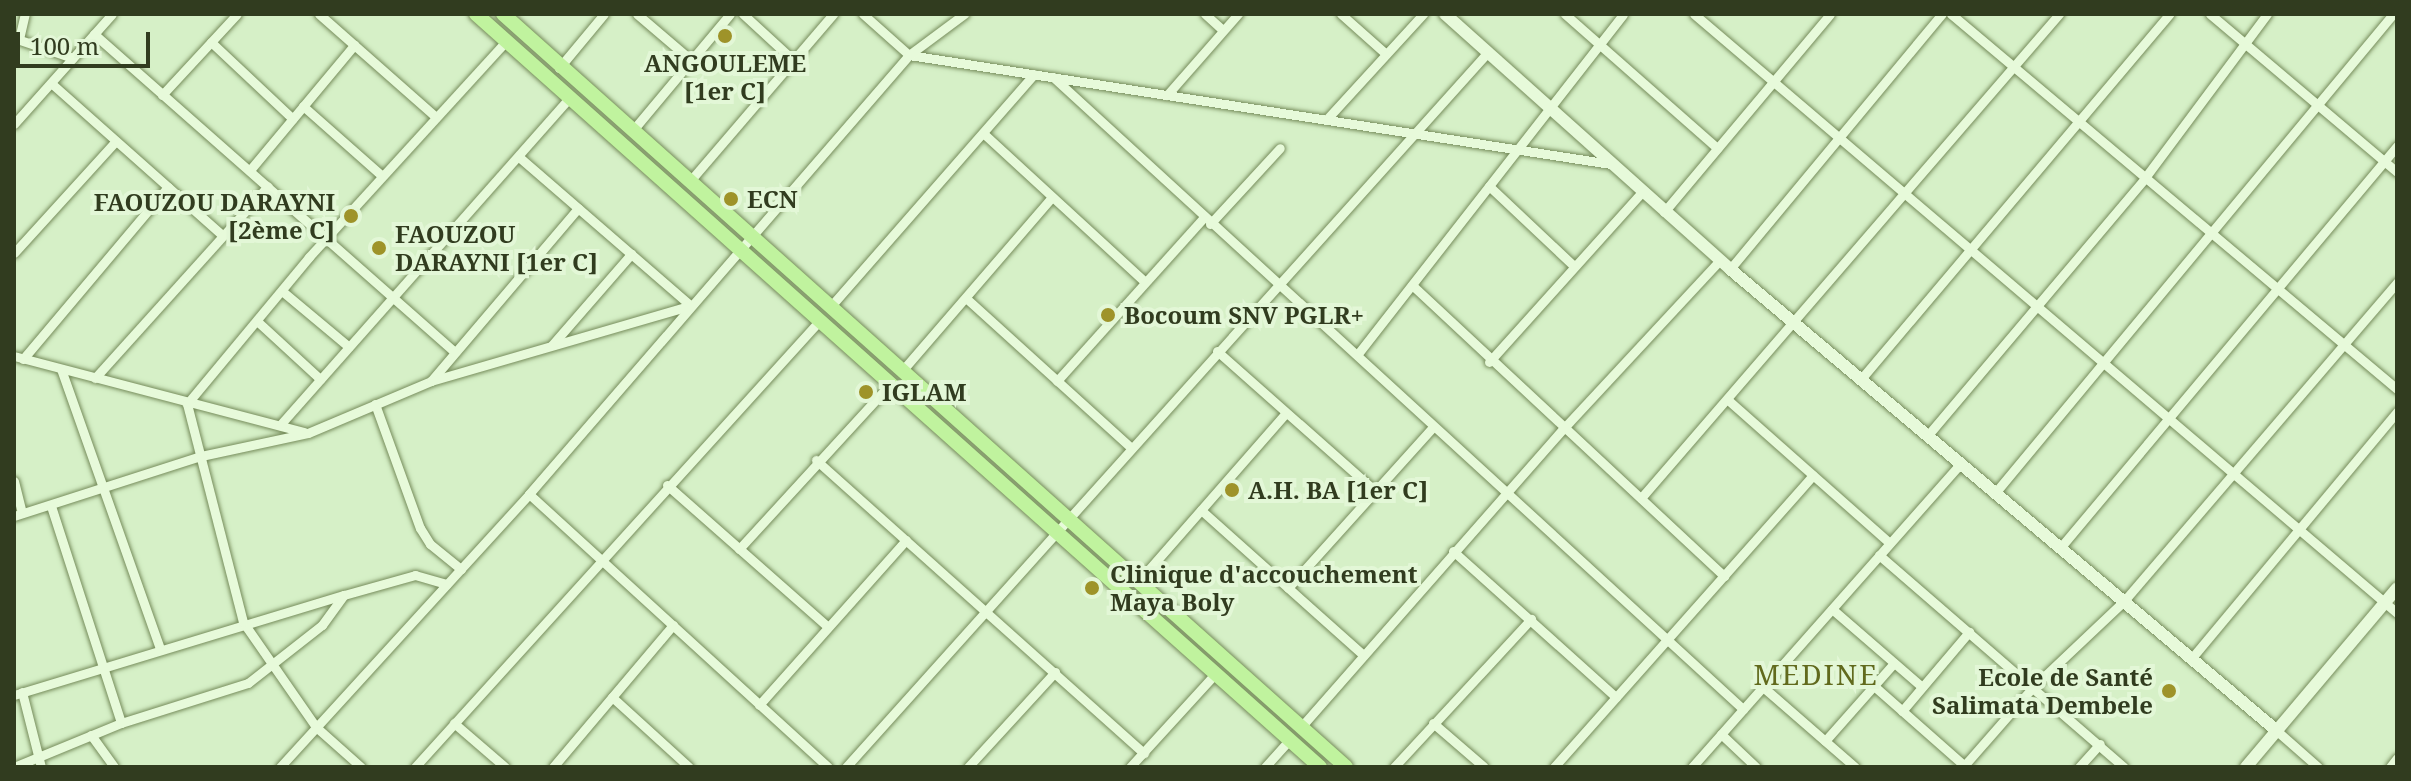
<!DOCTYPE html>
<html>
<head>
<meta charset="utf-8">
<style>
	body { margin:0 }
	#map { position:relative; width:2411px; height:781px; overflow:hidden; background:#d6f0c7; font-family:"Noto Serif",serif }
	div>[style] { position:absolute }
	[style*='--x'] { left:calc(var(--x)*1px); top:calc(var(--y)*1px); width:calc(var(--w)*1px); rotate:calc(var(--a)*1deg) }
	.roads { filter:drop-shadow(0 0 2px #768c5b) drop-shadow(0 0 2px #768c5b) }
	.street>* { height:9px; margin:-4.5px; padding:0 4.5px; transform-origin:4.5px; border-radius:4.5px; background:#e7fada }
	.secondary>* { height:12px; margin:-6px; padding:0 6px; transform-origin:6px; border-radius:6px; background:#e7fada }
	.primary>* { height:14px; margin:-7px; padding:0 7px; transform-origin:7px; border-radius:7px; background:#c0f39e }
	.dots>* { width:22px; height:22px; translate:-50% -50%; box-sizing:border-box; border:4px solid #e3f7d7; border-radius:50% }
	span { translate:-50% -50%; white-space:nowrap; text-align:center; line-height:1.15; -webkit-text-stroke:8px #e3f7d7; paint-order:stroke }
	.poi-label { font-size:24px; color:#313c1f; font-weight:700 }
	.left { translate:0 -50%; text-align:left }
	.right { translate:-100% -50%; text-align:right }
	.quarter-label { font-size:28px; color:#616a1d; letter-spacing:2px }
	.frame { position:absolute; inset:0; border:16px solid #313c1f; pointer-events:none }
	.scale { position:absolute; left:16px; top:32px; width:134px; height:36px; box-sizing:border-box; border:4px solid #313c1f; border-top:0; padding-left:10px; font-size:24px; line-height:28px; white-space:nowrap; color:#313c1f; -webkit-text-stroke:6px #e3f7d7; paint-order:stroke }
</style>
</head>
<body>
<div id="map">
	<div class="roads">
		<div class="street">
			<div style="--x:319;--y:14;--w:156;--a:41.4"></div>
			<div style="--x:637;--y:14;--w:72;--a:40.5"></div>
			<div style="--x:743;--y:14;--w:67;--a:42.6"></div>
			<div style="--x:863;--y:14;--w:62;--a:41.7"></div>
			<div style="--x:909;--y:55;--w:710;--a:8.83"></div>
			<div style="--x:1205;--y:14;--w:24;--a:42"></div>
			<div style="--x:1341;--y:14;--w:60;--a:41.6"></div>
			<div style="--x:1565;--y:14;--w:203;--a:41.4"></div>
			<div style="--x:1694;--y:14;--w:924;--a:40.43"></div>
			<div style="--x:1951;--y:14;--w:583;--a:40.06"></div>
			<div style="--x:2210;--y:14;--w:245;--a:40.2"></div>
			<div style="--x:94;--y:34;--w:478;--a:41.4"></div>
			<div style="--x:14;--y:38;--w:62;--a:18.7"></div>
			<div style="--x:19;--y:39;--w:26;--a:-77"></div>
			<div style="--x:211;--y:42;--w:112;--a:43.2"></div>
			<div style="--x:559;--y:68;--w:70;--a:-50.2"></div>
			<div style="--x:1053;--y:77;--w:936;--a:42.49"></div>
			<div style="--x:51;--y:83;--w:229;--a:41.6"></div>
			<div style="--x:162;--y:95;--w:110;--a:-47.2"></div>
			<div style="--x:1167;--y:95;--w:108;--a:-48.8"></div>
			<div style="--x:303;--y:106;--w:104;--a:41.5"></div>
			<div style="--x:1326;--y:120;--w:144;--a:-47.5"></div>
			<div style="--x:14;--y:124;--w:147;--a:-48.3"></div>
			<div style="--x:633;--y:130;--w:151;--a:-50.1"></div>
			<div style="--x:983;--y:133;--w:220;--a:42.6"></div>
			<div style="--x:519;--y:157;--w:226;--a:40.9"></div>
			<div style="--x:250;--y:170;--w:163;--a:-50.2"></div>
			<div style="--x:690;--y:181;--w:220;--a:-49.4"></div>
			<div style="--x:1489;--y:186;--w:117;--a:43.3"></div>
			<div style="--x:1664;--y:212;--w:258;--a:-50"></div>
			<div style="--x:1210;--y:224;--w:103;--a:-47.4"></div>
			<div style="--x:14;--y:253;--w:151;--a:-47.7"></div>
			<div style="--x:1730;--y:269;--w:332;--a:-50.3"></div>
			<div style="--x:1412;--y:285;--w:427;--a:43"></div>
			<div style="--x:282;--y:291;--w:87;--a:39.9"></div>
			<div style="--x:967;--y:299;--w:220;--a:42.2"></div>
			<div style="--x:831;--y:306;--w:308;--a:-48.8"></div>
			<div style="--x:257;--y:321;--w:86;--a:42.6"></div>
			<div style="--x:552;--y:345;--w:121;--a:-49"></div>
			<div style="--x:1217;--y:351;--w:211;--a:41.5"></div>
			<div style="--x:1357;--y:355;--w:432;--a:-52"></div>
			<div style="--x:14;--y:356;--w:300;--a:14.7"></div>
			<div style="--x:23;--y:359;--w:225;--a:-49.9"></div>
			<div style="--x:1489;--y:362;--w:229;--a:-48"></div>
			<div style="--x:61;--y:369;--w:297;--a:70.5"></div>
			<div style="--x:901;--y:372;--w:231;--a:-49.2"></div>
			<div style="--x:95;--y:378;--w:258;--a:-48"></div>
			<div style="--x:1861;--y:379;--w:478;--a:-49.8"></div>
			<div style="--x:431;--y:381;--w:227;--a:-49.6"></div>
			<div style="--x:1057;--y:381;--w:219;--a:-48.1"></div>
			<div style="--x:1727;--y:399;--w:217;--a:41.5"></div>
			<div style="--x:375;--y:404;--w:132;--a:70.1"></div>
			<div style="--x:420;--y:528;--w:19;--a:58"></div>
			<div style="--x:430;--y:544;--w:40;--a:39"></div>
			<div style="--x:280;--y:425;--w:436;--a:-48.5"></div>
			<div style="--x:1928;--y:435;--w:335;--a:-49.8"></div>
			<div style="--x:2144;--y:179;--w:206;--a:-53.3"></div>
			<div style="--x:816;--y:460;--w:440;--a:41.8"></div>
			<div style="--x:14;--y:481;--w:33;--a:76"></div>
			<div style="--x:667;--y:485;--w:213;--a:41.4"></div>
			<div style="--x:1995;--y:493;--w:623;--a:-50.28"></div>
			<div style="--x:529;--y:494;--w:405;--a:42.4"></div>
			<div style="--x:1641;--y:498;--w:640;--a:-49.18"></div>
			<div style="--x:51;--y:506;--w:228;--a:72.1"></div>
			<div style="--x:1201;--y:510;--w:216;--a:41.8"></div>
			<div style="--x:14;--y:516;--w:196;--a:-17.8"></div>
			<div style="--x:201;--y:456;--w:109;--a:-12.1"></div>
			<div style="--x:308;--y:433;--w:134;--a:-22.9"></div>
			<div style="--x:431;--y:381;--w:269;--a:-16.2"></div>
			<div style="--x:2060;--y:548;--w:525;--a:-50.03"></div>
			<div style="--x:739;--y:549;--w:225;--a:-47.5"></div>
			<div style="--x:1453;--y:551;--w:219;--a:41.9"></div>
			<div style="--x:1879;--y:555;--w:324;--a:40.9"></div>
			<div style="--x:1137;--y:583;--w:226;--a:-48.8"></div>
			<div style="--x:1288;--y:588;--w:217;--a:-48"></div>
			<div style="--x:1832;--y:609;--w:119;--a:40.9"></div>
			<div style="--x:2191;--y:659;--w:322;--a:-50.2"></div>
			<div style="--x:1874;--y:686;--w:123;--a:41.4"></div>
			<div style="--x:1763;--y:687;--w:122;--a:41"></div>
			<div style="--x:22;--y:692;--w:77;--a:75.8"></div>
			<div style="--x:14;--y:695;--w:345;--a:-16.9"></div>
			<div style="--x:612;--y:697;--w:104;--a:42.3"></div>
			<div style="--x:759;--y:705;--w:221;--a:-48.3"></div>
			<div style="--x:1902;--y:711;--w:104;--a:-49.7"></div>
			<div style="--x:454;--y:723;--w:67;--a:40.8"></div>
			<div style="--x:1433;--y:723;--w:67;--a:40.8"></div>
			<div style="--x:1301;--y:727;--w:397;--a:-48.7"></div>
			<div style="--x:1563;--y:429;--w:231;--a:-47.1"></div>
			<div style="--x:2277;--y:731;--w:55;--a:41.3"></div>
			<div style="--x:1721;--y:734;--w:48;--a:43.3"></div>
			<div style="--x:91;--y:735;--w:39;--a:54"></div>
			<div style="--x:1825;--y:741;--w:104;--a:-48.5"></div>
			<div style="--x:14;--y:767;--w:116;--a:-22.4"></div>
			<div style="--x:121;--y:723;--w:133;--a:-17.5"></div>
			<div style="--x:248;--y:683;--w:94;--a:-38.1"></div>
			<div style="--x:322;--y:625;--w:37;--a:-54"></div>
			<div style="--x:344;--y:595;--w:74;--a:-15.7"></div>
			<div style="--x:415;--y:575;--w:33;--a:16"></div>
			<div style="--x:280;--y:767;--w:369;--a:-47.6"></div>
			<div style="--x:529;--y:494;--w:581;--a:-49.12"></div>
			<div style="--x:909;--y:55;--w:69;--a:-36.7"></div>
			<div style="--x:361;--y:767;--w:60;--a:-138.4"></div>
			<div style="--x:316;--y:727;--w:128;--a:-124.8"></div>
			<div style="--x:243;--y:622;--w:225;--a:-104.4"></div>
			<div style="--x:187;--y:404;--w:191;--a:-50.3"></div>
			<div style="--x:309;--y:257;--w:292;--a:-47.6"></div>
			<div style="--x:415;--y:767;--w:603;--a:-47.82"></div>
			<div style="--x:553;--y:767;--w:186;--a:-49.8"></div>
			<div style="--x:846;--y:767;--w:961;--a:-48.08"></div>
			<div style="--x:968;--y:767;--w:129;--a:-47.5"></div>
			<div style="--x:1130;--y:767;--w:126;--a:-47.6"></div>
			<div style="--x:1265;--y:767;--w:36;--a:-48"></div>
			<div style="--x:1394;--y:767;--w:202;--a:-47.2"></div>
			<div style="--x:1554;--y:767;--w:390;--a:-48.4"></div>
			<div style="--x:1692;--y:767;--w:405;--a:-48.5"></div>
			<div style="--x:1963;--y:767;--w:106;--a:-48.8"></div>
			<div style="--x:2033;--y:687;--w:125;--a:-43.4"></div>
			<div style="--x:2124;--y:601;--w:420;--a:-49.4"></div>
			<div style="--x:2079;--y:767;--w:31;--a:-48"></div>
			<div style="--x:2390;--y:767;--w:11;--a:-52"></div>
		</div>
		<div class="secondary">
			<div style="--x:1445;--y:14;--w:382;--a:41.8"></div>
			<div style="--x:1730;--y:269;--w:716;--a:40.18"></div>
			<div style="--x:2246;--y:767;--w:234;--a:-49.8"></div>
		</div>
		<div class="primary">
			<div style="--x:476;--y:14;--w:1131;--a:41.74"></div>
			<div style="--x:503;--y:14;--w:1130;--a:41.77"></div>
		</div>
	</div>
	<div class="dots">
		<div style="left:725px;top:36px;background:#9e9329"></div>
		<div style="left:731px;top:199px;background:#9e9329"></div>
		<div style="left:351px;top:216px;background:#9e9329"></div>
		<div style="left:379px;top:248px;background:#9e9329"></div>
		<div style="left:1108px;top:315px;background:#9e9329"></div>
		<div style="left:866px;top:392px;background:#9e9329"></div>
		<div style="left:1232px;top:490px;background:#9e9329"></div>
		<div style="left:1092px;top:588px;background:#9e9329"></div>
		<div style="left:2169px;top:691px;background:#9e9329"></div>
	</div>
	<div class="poi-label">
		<span style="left:725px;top:77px">ANGOULEME<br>[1er C]</span>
		<span class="left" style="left:747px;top:199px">ECN</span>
		<span class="right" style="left:335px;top:216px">FAOUZOU DARAYNI<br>[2ème C]</span>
		<span class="left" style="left:395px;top:248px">FAOUZOU<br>DARAYNI [1er C]</span>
		<span class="left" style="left:1124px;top:315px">Bocoum SNV PGLR+</span>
		<span class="left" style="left:882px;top:392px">IGLAM</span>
		<span class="left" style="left:1248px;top:490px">A.H. BA [1er C]</span>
		<span class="left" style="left:1110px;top:588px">Clinique d'accouchement<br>Maya Boly</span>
		<span class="right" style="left:2153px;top:691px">Ecole de Santé<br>Salimata Dembele</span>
	</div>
	<div class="quarter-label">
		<span style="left:1816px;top:674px">MEDINE</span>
	</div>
	<div class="frame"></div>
	<div class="scale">100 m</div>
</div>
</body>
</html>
